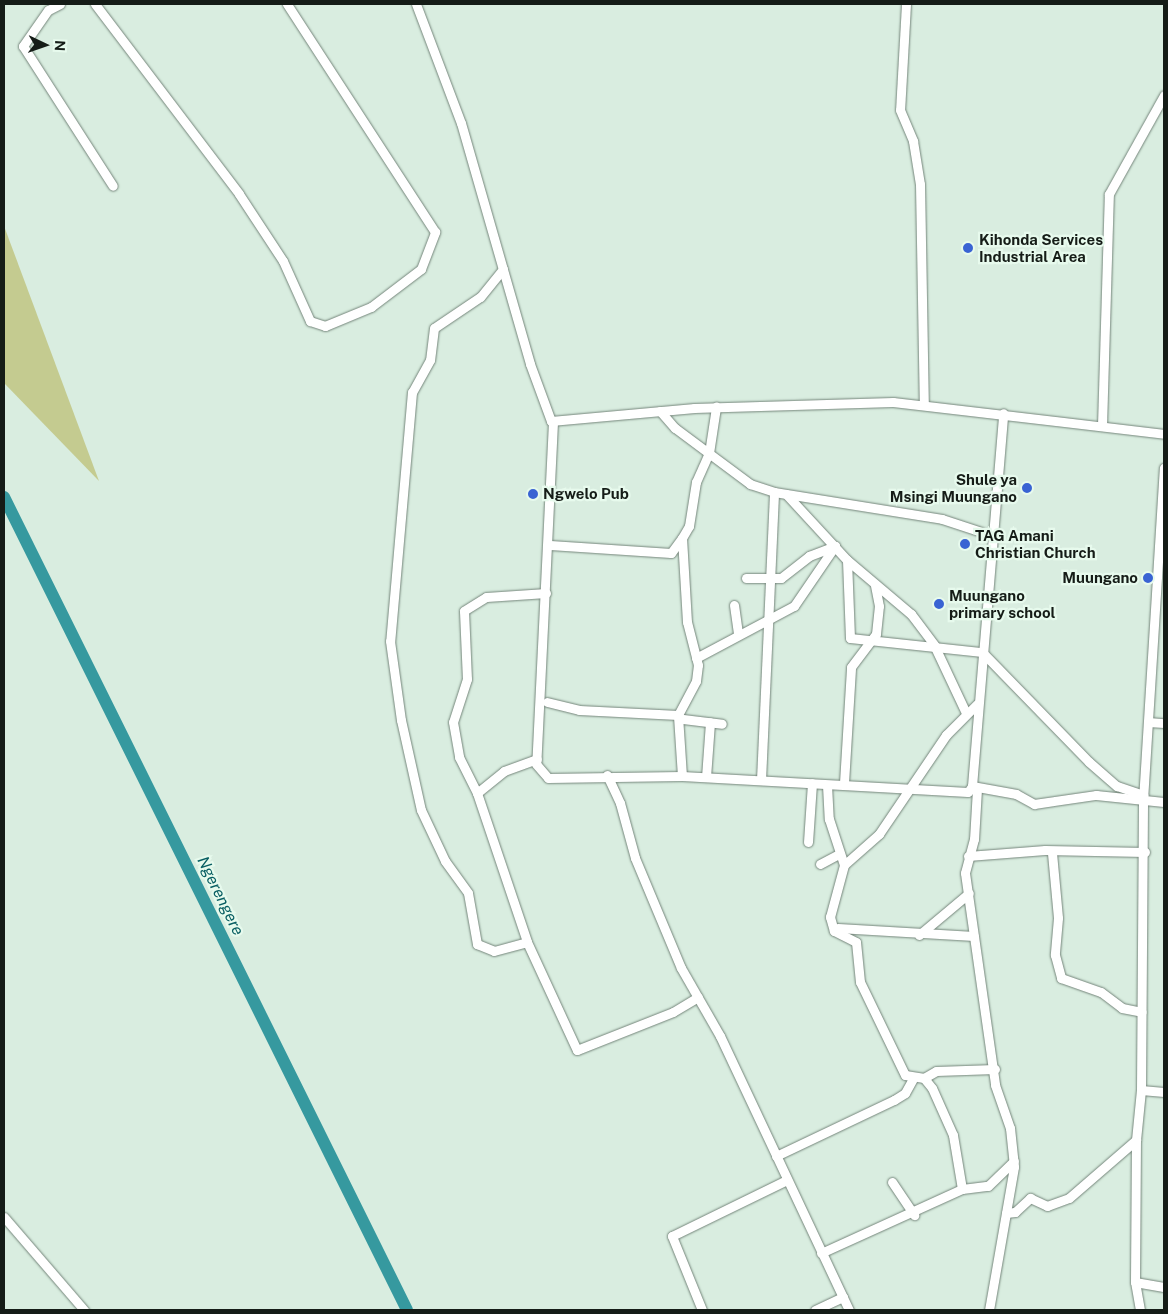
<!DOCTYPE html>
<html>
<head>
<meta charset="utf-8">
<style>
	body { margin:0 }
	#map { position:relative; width:1168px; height:1314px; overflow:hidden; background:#d9ede0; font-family:"Public Sans",sans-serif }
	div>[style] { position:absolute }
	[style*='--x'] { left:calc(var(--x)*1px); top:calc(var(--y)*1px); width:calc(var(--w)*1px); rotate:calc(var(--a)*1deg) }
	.green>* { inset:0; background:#c4cb90 }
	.river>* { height:12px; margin:-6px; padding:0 6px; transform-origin:6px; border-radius:6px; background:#36999f }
	.roads { filter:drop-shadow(0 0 1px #74857a) drop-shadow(0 0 1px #74857a) }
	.minor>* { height:9px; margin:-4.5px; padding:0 4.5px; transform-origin:4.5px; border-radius:4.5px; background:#fff }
	.dots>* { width:14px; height:14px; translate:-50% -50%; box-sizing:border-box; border:2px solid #e7faed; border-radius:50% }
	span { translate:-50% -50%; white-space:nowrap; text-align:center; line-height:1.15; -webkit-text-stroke:4.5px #e7faed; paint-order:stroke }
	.poi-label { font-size:15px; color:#151c17; font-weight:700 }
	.left { translate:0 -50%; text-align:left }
	.right { translate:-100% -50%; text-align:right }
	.water-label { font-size:16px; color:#085e62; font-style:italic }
	.frame { position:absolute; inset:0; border:5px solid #151c17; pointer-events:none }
	.north { position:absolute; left:20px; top:20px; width:50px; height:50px; -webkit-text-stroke:4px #e7faed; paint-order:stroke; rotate:93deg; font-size:14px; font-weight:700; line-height:20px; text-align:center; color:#151c17 }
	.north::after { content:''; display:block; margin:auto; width:18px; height:22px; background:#151c17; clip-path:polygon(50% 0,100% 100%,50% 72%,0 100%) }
</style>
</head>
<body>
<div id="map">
	<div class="green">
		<div style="clip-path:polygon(4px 226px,99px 481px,4px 383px)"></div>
	</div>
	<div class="river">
		<div style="--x:4;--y:497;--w:907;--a:63.63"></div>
	</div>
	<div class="roads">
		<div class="minor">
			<div style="--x:60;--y:4;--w:13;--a:153"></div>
			<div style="--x:48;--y:10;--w:44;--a:124.8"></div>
			<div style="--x:23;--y:46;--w:166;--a:57.3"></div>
			<div style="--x:95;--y:4;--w:238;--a:52.8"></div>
			<div style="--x:239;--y:194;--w:80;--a:56.7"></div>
			<div style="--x:283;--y:261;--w:66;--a:65.8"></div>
			<div style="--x:310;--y:321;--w:16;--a:18"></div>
			<div style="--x:325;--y:326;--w:50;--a:-22.4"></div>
			<div style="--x:371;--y:307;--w:63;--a:-37.2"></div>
			<div style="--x:421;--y:269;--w:40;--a:-69"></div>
			<div style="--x:435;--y:232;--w:272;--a:-123"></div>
			<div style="--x:416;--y:4;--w:127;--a:69.3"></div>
			<div style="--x:461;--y:123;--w:251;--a:74"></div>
			<div style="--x:530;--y:364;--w:61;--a:69.8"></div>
			<div style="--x:551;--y:421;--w:144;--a:-5.2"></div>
			<div style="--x:694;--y:408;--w:199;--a:-1.7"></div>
			<div style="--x:893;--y:402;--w:273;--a:6.7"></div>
			<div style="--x:906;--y:4;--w:106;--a:93.2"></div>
			<div style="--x:900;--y:110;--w:34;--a:67"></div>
			<div style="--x:913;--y:141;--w:44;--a:80.8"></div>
			<div style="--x:920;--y:184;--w:220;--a:89"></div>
			<div style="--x:503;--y:269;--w:36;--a:129"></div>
			<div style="--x:480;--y:297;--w:55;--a:146"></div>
			<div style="--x:434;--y:328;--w:32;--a:97"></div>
			<div style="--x:430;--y:360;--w:37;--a:119"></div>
			<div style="--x:412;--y:392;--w:250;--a:95"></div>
			<div style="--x:390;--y:641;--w:80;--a:82.1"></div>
			<div style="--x:401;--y:720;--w:92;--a:77.5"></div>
			<div style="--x:421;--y:810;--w:56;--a:64.8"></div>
			<div style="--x:445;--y:861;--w:39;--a:54"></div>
			<div style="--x:468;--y:893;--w:52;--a:80"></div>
			<div style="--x:477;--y:944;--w:18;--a:22"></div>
			<div style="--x:494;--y:951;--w:34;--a:-15"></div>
			<div style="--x:660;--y:411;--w:23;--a:49"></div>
			<div style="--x:675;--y:428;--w:94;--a:36.7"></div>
			<div style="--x:750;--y:484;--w:25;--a:18"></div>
			<div style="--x:774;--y:492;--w:170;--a:9.1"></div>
			<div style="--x:942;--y:519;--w:52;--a:18.1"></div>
			<div style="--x:553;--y:422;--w:342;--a:92.8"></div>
			<div style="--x:536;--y:764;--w:18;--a:49"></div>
			<div style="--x:548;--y:778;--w:134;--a:-0.9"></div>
			<div style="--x:682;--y:776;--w:286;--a:3.2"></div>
			<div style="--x:968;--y:792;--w:7;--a:-56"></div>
			<div style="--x:972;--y:786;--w:45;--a:10.3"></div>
			<div style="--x:1016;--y:794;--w:21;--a:29"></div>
			<div style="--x:1034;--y:804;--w:63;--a:-8.3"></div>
			<div style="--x:1096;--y:795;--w:68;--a:5.9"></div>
			<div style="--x:1102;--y:426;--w:232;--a:-88.3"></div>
			<div style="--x:1109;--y:194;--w:113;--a:-60.9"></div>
			<div style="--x:786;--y:494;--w:90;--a:47.3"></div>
			<div style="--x:847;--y:560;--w:84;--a:40.2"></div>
			<div style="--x:911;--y:614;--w:39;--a:53"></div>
			<div style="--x:934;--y:645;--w:75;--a:64.8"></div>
			<div style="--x:550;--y:545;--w:121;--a:3.8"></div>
			<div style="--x:671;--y:553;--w:19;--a:-54"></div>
			<div style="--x:847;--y:560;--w:78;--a:87.8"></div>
			<div style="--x:850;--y:638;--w:133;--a:6.1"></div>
			<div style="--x:982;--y:652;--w:153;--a:45.8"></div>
			<div style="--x:1089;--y:762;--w:37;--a:41"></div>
			<div style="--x:1117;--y:786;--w:28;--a:19"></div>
			<div style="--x:746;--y:578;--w:35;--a:0"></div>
			<div style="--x:781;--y:578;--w:36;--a:-38"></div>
			<div style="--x:809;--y:556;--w:28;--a:-21"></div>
			<div style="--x:546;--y:593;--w:60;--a:176.2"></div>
			<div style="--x:486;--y:597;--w:26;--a:148"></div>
			<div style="--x:464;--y:611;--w:68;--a:87.5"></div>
			<div style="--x:467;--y:679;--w:45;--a:108"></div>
			<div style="--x:453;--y:722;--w:36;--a:80"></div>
			<div style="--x:459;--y:757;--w:40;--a:63.4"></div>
			<div style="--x:477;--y:793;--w:157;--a:71.4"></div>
			<div style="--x:527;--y:942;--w:119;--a:65.2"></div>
			<div style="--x:577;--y:1050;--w:103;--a:-21.6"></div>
			<div style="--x:673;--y:1012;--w:29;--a:-31"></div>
			<div style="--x:734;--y:605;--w:28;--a:82"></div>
			<div style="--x:696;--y:658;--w:111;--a:-28"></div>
			<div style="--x:794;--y:606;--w:73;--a:-55.7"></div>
			<div style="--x:547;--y:702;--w:33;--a:14"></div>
			<div style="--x:579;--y:710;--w:99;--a:2.9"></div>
			<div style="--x:683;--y:719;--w:39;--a:7"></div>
			<div style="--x:1148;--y:722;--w:16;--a:4"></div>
			<div style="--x:607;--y:775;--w:31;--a:65"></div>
			<div style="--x:620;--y:803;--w:57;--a:74.7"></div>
			<div style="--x:635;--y:858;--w:119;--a:67.3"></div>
			<div style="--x:681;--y:968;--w:78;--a:60.2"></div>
			<div style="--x:720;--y:1036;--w:303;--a:64.8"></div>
			<div style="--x:682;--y:776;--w:61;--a:-93.8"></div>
			<div style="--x:678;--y:715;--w:38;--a:-62"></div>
			<div style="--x:696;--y:681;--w:16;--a:-83"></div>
			<div style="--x:698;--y:665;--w:44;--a:-104.3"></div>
			<div style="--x:687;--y:622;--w:84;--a:-93.4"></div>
			<div style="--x:682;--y:538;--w:14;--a:-60"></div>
			<div style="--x:689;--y:526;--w:45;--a:-81"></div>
			<div style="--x:696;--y:482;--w:32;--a:-66"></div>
			<div style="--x:709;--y:453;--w:47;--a:-81.3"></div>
			<div style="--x:706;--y:777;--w:55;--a:-85.8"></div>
			<div style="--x:761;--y:780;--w:288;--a:-87.4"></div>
			<div style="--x:844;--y:783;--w:116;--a:-86.5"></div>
			<div style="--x:851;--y:667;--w:41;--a:-52.9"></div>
			<div style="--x:876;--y:634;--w:28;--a:-84"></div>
			<div style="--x:879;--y:606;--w:21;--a:-101"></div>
			<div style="--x:827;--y:785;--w:34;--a:87"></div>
			<div style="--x:829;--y:819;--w:48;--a:71.9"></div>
			<div style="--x:972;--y:786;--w:374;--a:-85.2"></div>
			<div style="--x:977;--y:789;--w:50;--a:93.4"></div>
			<div style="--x:974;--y:839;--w:35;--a:105"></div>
			<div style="--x:965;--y:873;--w:214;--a:81.9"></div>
			<div style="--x:995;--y:1085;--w:46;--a:70.8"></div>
			<div style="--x:1010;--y:1128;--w:39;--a:84"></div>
			<div style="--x:1014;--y:1167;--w:145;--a:99.9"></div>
			<div style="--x:477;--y:793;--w:35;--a:-39"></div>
			<div style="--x:504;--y:771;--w:35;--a:-20"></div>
			<div style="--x:808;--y:842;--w:59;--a:-86.1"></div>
			<div style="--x:1052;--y:853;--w:65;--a:84.7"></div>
			<div style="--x:1058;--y:918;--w:37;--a:95"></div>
			<div style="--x:1055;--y:955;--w:24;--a:75"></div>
			<div style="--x:1061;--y:978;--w:42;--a:19.3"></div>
			<div style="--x:1101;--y:992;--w:26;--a:37"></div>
			<div style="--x:1122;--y:1008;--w:20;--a:11"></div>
			<div style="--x:968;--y:856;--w:77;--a:-4.5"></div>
			<div style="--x:1045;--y:850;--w:100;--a:1.1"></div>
			<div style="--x:820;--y:864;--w:21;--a:-28"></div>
			<div style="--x:838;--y:928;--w:136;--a:3.4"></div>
			<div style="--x:919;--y:935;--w:65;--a:-40"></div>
			<div style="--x:924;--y:1078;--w:14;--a:-30"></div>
			<div style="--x:936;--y:1071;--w:59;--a:-1.9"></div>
			<div style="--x:1141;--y:1090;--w:23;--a:5"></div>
			<div style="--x:776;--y:1156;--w:131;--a:-25.4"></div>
			<div style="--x:894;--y:1100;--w:13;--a:-32"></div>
			<div style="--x:905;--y:1093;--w:18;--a:-61"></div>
			<div style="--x:892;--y:1182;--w:40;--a:56"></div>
			<div style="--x:962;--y:1189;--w:55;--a:-99.5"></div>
			<div style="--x:953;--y:1135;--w:51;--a:-114.1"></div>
			<div style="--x:932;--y:1088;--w:13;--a:-129"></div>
			<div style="--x:924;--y:1078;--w:19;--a:-171"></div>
			<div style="--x:905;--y:1075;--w:103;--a:-115.8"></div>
			<div style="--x:860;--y:982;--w:40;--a:-95.7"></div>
			<div style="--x:856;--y:942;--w:25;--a:-153"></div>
			<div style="--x:834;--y:931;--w:15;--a:-106"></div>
			<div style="--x:830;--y:917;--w:54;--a:-74.9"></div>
			<div style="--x:844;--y:865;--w:47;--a:-41.5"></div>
			<div style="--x:879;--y:834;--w:120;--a:-55.9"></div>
			<div style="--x:946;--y:735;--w:44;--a:-45"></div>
			<div style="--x:1006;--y:1213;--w:9;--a:-6"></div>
			<div style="--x:1015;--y:1212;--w:21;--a:-43"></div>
			<div style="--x:1030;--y:1198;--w:19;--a:25"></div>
			<div style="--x:1047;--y:1206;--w:23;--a:-20"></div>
			<div style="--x:1069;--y:1198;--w:89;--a:-40.9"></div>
			<div style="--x:4;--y:1217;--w:123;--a:49.3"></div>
			<div style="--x:821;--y:1253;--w:155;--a:-24.4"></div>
			<div style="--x:962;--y:1189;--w:26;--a:-7"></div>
			<div style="--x:988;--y:1186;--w:36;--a:-44"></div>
			<div style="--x:1135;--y:1282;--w:29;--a:10"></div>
			<div style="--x:702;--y:1310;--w:80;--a:-112.1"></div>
			<div style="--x:672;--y:1236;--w:128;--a:-26"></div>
			<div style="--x:815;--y:1310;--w:31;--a:-25"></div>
			<div style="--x:1140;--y:1310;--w:28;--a:-100"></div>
			<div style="--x:1135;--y:1282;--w:142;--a:-89.6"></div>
			<div style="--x:1136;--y:1140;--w:50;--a:-84.3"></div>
			<div style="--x:1141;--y:1090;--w:290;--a:-89.6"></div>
			<div style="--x:1143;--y:800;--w:333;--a:-86.4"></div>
		</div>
	</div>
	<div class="dots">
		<div style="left:968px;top:248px;background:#3963d3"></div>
		<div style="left:1027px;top:488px;background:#3963d3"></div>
		<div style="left:533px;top:494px;background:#3963d3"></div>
		<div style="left:965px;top:544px;background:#3963d3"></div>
		<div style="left:1148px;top:578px;background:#3963d3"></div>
		<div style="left:939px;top:604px;background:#3963d3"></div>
	</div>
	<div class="poi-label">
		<span class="left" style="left:979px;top:248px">Kihonda Services<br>Industrial Area</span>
		<span class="right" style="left:1017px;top:488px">Shule ya<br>Msingi Muungano</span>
		<span class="left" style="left:543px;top:494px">Ngwelo Pub</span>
		<span class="left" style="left:975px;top:544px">TAG Amani<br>Christian Church</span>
		<span class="right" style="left:1138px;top:578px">Muungano</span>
		<span class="left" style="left:949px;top:604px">Muungano<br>primary school</span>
	</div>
	<div class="water-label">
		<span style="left:220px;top:896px;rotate:64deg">Ngerengere</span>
	</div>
	<div class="frame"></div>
	<div class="north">N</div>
</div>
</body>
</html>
